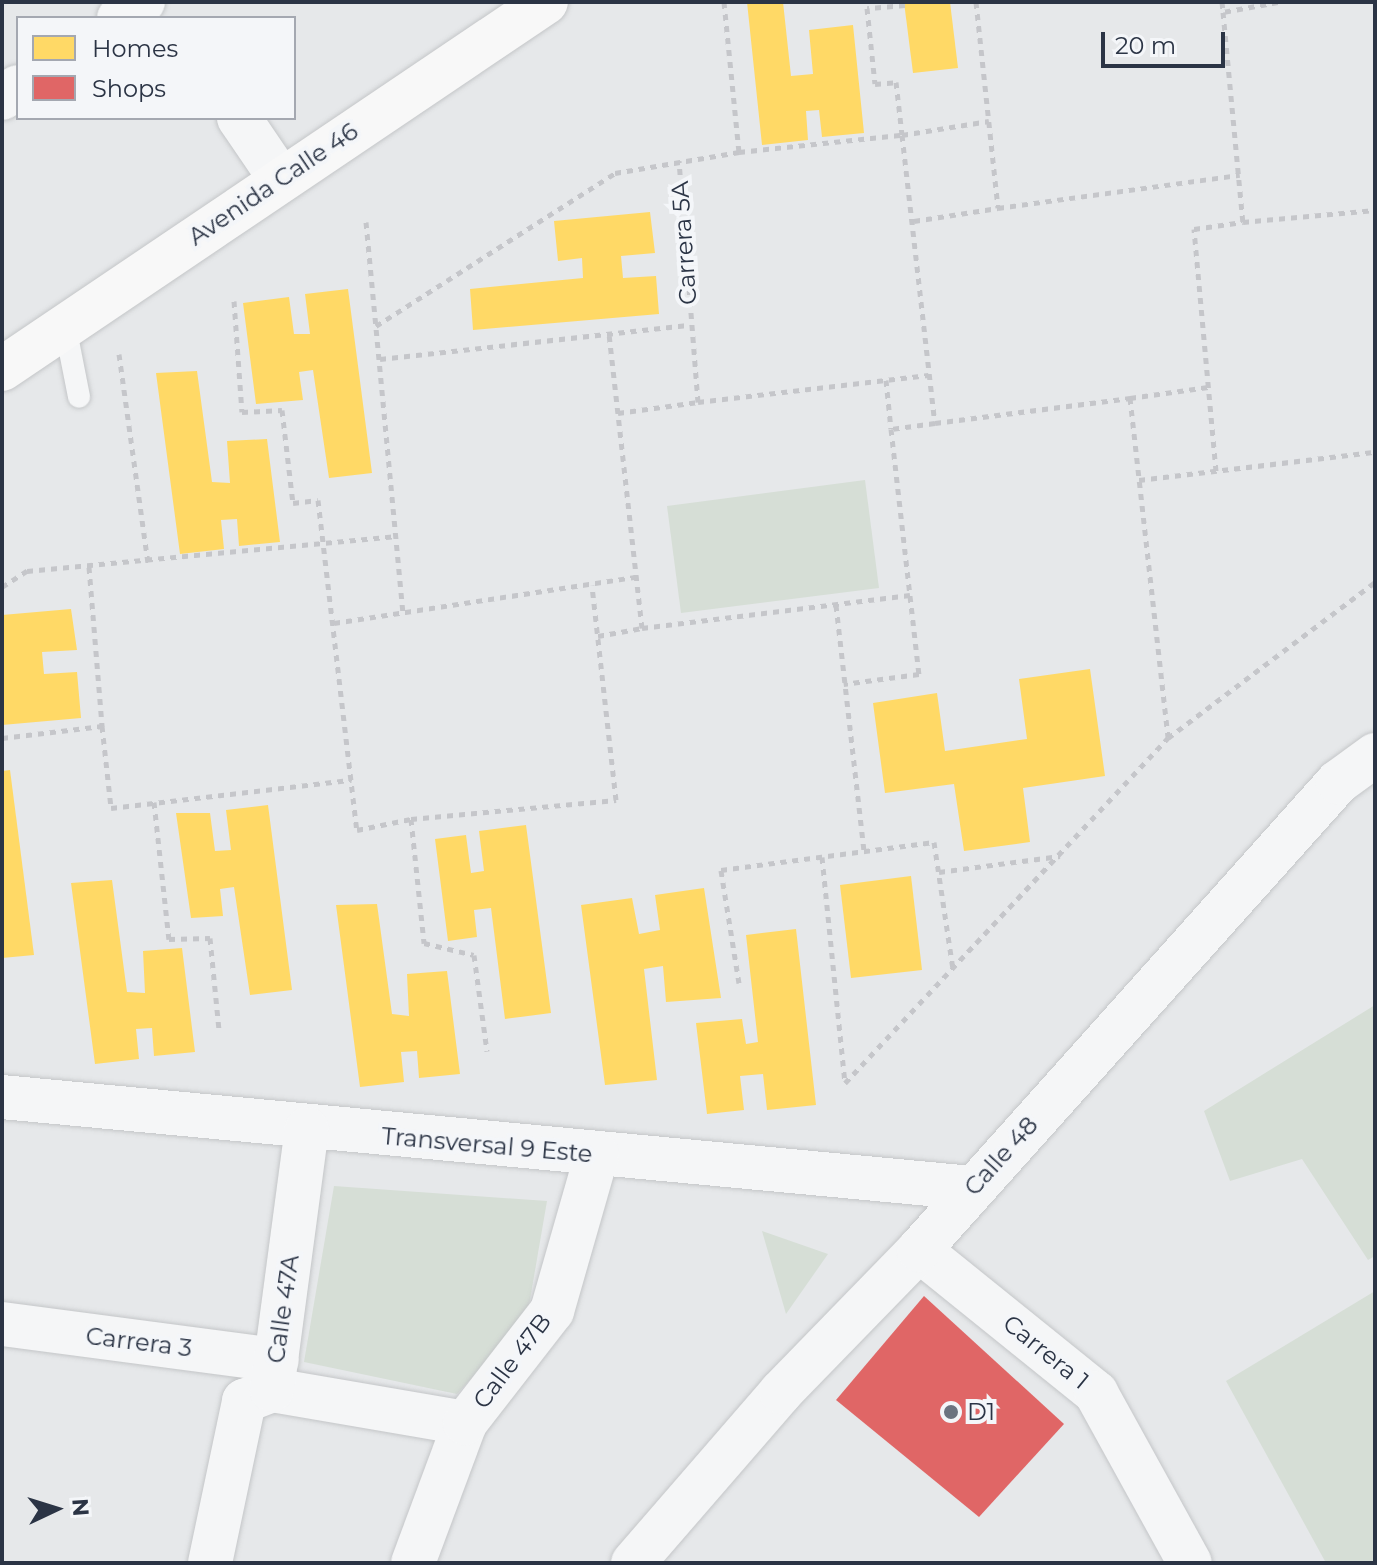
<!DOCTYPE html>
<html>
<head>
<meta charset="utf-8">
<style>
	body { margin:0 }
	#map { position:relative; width:1377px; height:1565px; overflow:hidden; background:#e6e8ea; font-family:Montserrat,sans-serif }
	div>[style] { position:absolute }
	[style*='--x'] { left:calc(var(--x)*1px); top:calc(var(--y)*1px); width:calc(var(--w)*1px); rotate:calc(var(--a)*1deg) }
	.green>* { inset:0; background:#d6ded6 }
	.homes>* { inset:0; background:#ffd966 }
	.shops>* { inset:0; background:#e06666 }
	.path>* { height:5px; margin-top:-2.5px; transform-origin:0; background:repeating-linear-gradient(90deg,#c5c6ca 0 6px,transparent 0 12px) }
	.roads { filter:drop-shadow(0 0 2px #c4c6c8) drop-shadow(0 0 2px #c4c6c8) }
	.lane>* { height:22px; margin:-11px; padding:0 11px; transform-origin:11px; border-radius:11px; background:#f5f6f7 }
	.street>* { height:44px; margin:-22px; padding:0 22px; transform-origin:22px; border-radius:22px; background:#f5f6f7 }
	.secondary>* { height:44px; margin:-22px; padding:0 22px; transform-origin:22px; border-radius:22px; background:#f8f8f8 }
	.dots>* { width:22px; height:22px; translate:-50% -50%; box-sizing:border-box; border:4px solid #f4f6f9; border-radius:50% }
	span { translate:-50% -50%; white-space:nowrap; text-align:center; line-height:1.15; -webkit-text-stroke:8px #f4f6f9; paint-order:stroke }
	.street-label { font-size:24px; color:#2b3445 }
	.poi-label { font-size:24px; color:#2b3445 }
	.left { translate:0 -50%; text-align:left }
	.frame { position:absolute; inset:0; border:4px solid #2b3445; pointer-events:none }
	.legend { position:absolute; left:16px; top:16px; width:280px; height:104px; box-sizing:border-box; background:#f4f6f9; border:2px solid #a4a8b1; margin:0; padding:10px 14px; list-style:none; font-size:24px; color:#2b3445 }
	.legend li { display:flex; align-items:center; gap:16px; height:40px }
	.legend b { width:40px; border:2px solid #a4a8b1 }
	.north { position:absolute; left:16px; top:1469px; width:80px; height:80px; -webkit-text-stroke:6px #f4f6f9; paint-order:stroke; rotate:86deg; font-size:22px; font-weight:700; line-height:32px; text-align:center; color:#2b3445 }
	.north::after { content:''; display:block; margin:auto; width:28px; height:36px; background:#2b3445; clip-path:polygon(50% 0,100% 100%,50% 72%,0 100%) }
	.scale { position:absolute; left:1101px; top:32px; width:124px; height:36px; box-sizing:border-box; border:4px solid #2b3445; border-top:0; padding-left:10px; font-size:24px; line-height:28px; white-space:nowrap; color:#2b3445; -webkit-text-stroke:6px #f4f6f9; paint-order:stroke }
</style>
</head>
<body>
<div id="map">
	<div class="green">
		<div style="clip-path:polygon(865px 480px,879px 588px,681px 613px,667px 506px)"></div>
		<div style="clip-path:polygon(1375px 1005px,1375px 1256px,1368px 1260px,1302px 1159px,1230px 1181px,1204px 1111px)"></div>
		<div style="clip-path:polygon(334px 1186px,547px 1201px,527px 1317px,457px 1394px,304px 1362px)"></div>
		<div style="clip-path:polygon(762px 1231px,828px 1254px,786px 1314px)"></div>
		<div style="clip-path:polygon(1375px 1291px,1375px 1563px,1326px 1563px,1226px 1381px)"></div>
	</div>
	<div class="homes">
		<div style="clip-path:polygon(747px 2px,783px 2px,791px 76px,813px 74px,809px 30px,853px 25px,864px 133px,822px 137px,819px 110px,806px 111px,808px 140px,762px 145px)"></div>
		<div style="clip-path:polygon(904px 2px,950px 2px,958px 68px,913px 73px)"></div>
		<div style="clip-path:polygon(650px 212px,655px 253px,621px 256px,623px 278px,656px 276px,659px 314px,473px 330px,470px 289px,583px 278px,582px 258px,558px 261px,554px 221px)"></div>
		<div style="clip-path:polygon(348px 289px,372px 473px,329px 478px,313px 370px,299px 372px,303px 400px,256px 404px,243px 303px,289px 297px,294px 334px,310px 334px,305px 294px)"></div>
		<div style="clip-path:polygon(197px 371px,212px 482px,230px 483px,227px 441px,267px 439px,280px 542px,239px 546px,237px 519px,221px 520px,224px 549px,180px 554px,156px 373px)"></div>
		<div style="clip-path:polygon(71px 609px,77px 650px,42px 652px,44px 674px,77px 672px,81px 718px,2px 725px,2px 615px)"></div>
		<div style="clip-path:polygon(1090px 669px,1105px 776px,1023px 788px,1030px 842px,964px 851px,954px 784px,885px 793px,873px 703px,937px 693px,945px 751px,1027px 739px,1019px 679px)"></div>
		<div style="clip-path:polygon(10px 770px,34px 955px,2px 958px,2px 771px)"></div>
		<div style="clip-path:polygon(268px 805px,292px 990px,250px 995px,234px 887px,220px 889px,223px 916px,191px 918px,176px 813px,210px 813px,215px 851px,231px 850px,226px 810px)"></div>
		<div style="clip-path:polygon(526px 825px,551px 1013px,505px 1019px,491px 908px,474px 910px,477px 937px,448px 941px,435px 839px,466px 835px,471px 873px,484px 871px,479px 831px)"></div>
		<div style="clip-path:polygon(911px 876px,922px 970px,851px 978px,840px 885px)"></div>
		<div style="clip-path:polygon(112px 880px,127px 992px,145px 993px,143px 951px,182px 948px,195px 1052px,154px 1056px,152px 1028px,136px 1029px,139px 1059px,95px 1064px,71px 883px)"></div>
		<div style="clip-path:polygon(704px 888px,721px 998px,666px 1002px,663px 966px,644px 969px,657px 1080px,605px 1085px,581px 905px,632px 898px,639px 934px,660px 930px,655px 895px)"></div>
		<div style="clip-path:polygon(377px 904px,392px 1014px,409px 1016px,407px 974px,447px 971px,460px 1074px,419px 1078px,417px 1051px,401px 1052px,404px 1082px,360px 1087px,336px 905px)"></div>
		<div style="clip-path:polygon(796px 929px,816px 1105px,767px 1110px,763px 1074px,740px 1076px,744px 1110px,707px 1114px,696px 1023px,742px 1019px,746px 1044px,758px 1042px,746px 935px)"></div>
	</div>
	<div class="shops">
		<div style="clip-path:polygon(924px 1296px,1064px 1424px,979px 1517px,836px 1400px)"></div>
	</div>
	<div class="path">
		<div style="--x:724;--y:2;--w:151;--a:84.3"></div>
		<div style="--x:976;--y:2;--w:207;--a:83.9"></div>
		<div style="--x:998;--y:208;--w:244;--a:-7.8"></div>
		<div style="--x:1222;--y:2;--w:10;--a:84"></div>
		<div style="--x:1278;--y:2;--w:56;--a:169.7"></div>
		<div style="--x:1223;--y:12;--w:211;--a:84.6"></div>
		<div style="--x:1243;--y:222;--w:133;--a:-5.2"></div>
		<div style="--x:905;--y:5;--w:38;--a:175"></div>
		<div style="--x:867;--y:8;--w:76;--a:84"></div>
		<div style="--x:875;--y:84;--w:21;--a:-5"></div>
		<div style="--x:896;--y:82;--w:53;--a:83.5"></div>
		<div style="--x:902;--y:135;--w:88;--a:-9.1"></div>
		<div style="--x:914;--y:221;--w:85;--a:-8.8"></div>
		<div style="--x:366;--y:222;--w:394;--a:84.6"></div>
		<div style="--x:234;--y:301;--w:111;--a:85.9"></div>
		<div style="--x:242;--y:412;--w:40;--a:-2.9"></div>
		<div style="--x:282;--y:410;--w:94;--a:83.3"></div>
		<div style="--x:293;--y:503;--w:25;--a:-7"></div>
		<div style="--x:318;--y:500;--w:332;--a:83.3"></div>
		<div style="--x:357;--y:830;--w:55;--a:-11.5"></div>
		<div style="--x:411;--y:819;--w:125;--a:84"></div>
		<div style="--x:424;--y:943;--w:51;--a:13.5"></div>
		<div style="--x:474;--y:955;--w:97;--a:82.3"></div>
		<div style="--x:376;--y:326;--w:284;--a:-32.6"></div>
		<div style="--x:615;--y:173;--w:126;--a:-9.6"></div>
		<div style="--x:739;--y:152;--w:164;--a:-6"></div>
		<div style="--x:902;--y:135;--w:290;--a:83.5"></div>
		<div style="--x:935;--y:423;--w:44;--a:172.2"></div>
		<div style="--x:891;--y:429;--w:247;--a:83.5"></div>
		<div style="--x:919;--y:674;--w:76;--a:172.4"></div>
		<div style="--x:119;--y:354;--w:211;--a:82.1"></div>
		<div style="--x:380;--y:359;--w:312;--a:-6.3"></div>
		<div style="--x:886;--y:380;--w:49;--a:84.2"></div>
		<div style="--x:1130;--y:398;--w:79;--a:-8"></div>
		<div style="--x:698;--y:402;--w:232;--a:-6.7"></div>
		<div style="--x:618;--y:413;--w:81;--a:-7.8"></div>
		<div style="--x:698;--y:402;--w:242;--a:-94.5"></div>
		<div style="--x:935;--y:423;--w:197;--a:-7.3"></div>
		<div style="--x:1130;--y:398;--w:341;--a:83.6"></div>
		<div style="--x:1216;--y:471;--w:243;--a:-95.2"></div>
		<div style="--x:1194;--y:229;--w:49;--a:-8.1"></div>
		<div style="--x:1139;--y:480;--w:238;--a:-6.8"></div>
		<div style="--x:89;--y:567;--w:160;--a:85.3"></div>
		<div style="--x:2;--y:587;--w:30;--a:-33"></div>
		<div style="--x:27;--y:571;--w:372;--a:-5.4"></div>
		<div style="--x:836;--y:605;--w:249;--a:83.5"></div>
		<div style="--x:334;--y:623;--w:305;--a:-8.7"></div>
		<div style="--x:642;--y:628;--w:270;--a:-7"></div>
		<div style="--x:598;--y:636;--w:45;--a:-10.3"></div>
		<div style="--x:642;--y:628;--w:294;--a:-96.4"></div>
		<div style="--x:2;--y:738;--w:101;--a:-6.8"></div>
		<div style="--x:102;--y:726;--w:82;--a:83.7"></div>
		<div style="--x:111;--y:808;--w:242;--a:-6.7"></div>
		<div style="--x:154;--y:802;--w:138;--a:83.8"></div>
		<div style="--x:169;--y:939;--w:41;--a:-1.4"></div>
		<div style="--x:210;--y:938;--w:91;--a:84.4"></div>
		<div style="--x:411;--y:819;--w:206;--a:-5.3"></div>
		<div style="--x:616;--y:800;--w:216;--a:-96.4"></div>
		<div style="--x:822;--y:857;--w:226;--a:84.2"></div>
		<div style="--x:939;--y:872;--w:122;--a:-7.5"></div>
		<div style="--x:739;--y:983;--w:114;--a:-99.1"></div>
		<div style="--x:721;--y:870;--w:215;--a:-7.5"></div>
		<div style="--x:934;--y:842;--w:128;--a:81.5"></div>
		<div style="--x:845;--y:1083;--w:473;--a:-46.9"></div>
		<div style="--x:1168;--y:738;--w:259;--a:-37"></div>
	</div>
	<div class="roads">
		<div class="lane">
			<div style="--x:65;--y:326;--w:72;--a:78.8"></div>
		</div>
		<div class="street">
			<div style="--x:119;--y:18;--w:29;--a:-34"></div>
			<div style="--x:2;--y:98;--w:19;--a:-35"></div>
			<div style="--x:239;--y:118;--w:73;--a:55.7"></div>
			<div style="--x:2;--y:1097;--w:974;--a:5.36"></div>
			<div style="--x:919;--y:1250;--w:228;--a:38.9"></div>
			<div style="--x:1096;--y:1393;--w:194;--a:61.1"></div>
			<div style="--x:2;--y:1324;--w:277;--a:7.5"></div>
			<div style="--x:272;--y:1390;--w:196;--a:9.7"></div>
			<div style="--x:210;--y:1563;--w:166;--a:-78.1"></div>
			<div style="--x:244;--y:1401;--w:30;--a:-21"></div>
			<div style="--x:272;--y:1390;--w:263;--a:-82.4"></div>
			<div style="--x:413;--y:1563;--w:149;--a:-69.6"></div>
			<div style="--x:465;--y:1423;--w:142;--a:-52.2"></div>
			<div style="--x:552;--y:1311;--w:163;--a:-74"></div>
			<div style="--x:633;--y:1563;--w:226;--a:-49.1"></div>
			<div style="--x:781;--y:1392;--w:198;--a:-45.8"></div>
			<div style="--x:919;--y:1250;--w:628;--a:-48.16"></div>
			<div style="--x:1338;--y:782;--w:46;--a:-36.1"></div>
		</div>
		<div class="secondary">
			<div style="--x:2;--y:369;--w:656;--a:-34"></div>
		</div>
	</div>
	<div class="dots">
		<div style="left:951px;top:1412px;background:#6c737f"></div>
	</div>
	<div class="street-label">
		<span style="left:273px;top:184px;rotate:-34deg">Avenida Calle 46</span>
		<span style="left:684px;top:243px;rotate:-94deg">Carrera 5A</span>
		<span style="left:487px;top:1145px;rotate:5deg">Transversal 9 Este</span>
		<span style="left:1001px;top:1156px;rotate:-48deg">Calle 48</span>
		<span style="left:283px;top:1309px;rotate:-82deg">Calle 47A</span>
		<span style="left:139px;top:1342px;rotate:7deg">Carrera 3</span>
		<span style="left:1046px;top:1352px;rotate:39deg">Carrera 1</span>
		<span style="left:512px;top:1361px;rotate:-53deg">Calle 47B</span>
	</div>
	<div class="poi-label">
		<span class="left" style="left:967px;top:1412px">D1</span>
	</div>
	<div class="frame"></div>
	<ul class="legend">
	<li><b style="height:22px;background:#ffd966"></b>Homes</li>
	<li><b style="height:22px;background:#e06666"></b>Shops</li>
	</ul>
	<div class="north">N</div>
	<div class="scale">20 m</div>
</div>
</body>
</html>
